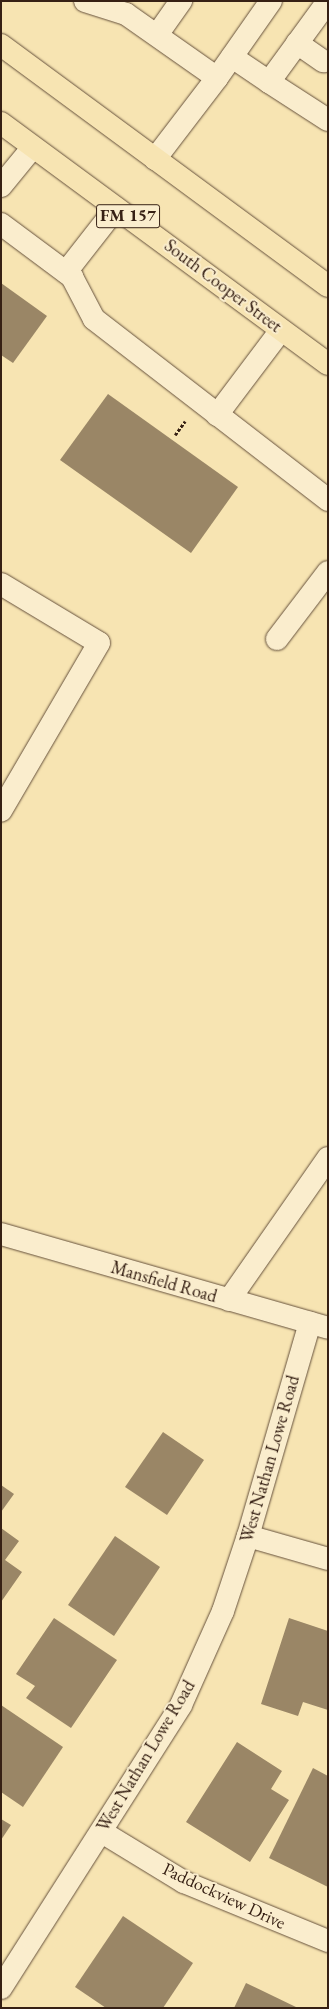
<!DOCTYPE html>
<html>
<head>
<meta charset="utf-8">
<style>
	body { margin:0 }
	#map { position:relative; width:329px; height:2009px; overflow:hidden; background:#f7e4b2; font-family:"EB Garamond",serif }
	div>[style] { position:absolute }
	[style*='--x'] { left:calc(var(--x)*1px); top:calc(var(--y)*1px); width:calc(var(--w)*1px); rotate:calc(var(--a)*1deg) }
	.building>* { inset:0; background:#9a8666 }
	.path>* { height:2.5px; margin-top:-1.25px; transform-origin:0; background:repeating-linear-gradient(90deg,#362014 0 3px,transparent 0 5px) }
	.roads { filter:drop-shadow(0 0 1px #66513c) drop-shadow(0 0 1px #66513c) }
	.minor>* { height:22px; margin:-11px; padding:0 11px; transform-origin:11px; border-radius:11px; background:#faedcd }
	.major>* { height:22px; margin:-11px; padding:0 11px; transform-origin:11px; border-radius:11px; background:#f7e4b2 }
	span { translate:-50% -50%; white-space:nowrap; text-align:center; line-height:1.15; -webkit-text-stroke:4px #faedcd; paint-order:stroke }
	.shield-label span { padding:1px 3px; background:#faedcd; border:1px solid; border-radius:3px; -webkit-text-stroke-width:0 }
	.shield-label { font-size:17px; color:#362014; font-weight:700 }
	.street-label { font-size:18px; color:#362014 }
	.frame { position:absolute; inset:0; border:2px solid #362014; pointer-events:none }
</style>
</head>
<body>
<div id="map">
	<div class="building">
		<div style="clip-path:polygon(1px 283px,47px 316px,13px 363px,1px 355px)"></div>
		<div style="clip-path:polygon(108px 394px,238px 487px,191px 553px,60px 460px)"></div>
		<div style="clip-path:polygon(163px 1432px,204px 1460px,167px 1515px,125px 1487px)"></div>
		<div style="clip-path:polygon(1px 1485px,14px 1494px,1px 1512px)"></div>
		<div style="clip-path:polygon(1px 1528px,19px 1541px,5px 1560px,22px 1572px,1px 1602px)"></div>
		<div style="clip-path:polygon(115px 1536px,160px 1567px,114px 1636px,68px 1605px)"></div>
		<div style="clip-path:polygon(54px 1618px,117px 1660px,71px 1728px,26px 1698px,35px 1686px,16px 1674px)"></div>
		<div style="clip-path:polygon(289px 1618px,328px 1631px,328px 1710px,303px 1702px,298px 1716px,261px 1704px)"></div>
		<div style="clip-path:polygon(1px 1705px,63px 1747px,23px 1807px,1px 1792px)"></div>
		<div style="clip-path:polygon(237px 1742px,282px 1771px,271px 1789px,289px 1800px,250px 1862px,186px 1822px)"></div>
		<div style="clip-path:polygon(313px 1768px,328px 1776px,328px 1887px,269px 1858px)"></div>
		<div style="clip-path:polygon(1px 1819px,11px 1825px,1px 1840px)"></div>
		<div style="clip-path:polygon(123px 1916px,193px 1963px,163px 2008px,106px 2008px,75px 1987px)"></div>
		<div style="clip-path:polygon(246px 1983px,298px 2008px,234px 2008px)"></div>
	</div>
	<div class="path">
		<div style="--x:175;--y:435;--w:17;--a:-54"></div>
	</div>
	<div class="roads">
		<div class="minor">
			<div style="--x:85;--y:1;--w:43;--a:17.6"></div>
			<div style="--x:126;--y:14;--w:111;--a:35.1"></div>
			<div style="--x:217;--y:78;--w:94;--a:-55"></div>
			<div style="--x:157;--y:35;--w:42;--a:-54.8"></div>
			<div style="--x:297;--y:43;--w:32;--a:35"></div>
			<div style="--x:232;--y:57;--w:45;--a:34"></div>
			<div style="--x:269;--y:82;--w:100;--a:-53.9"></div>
			<div style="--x:269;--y:82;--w:70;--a:32.8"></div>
			<div style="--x:155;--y:159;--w:102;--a:-52.6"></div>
			<div style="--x:1;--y:186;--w:50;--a:-50.6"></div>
			<div style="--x:1;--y:224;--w:89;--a:36.7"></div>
			<div style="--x:72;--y:277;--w:47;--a:62.4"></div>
			<div style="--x:94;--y:319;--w:296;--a:37.7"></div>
			<div style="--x:66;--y:272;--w:81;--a:-52"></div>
			<div style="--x:217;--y:415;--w:106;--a:-53"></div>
			<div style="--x:1;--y:584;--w:114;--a:31"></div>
			<div style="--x:99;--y:643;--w:194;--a:120.3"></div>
			<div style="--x:277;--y:639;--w:84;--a:-52.7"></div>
			<div style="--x:1;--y:1234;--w:340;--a:16"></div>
			<div style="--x:229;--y:1300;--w:173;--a:-55.1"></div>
			<div style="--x:248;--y:1536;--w:83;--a:16"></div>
			<div style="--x:102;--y:1832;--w:96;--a:31.4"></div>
			<div style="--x:184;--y:1882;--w:156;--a:22.3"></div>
			<div style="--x:1;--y:1988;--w:335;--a:-57.5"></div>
			<div style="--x:181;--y:1705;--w:103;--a:-65.9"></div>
			<div style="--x:223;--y:1611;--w:79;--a:-71.6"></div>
			<div style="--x:248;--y:1536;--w:222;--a:-73.8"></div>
		</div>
		<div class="major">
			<div style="--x:1;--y:45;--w:406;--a:36.4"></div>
			<div style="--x:1;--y:123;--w:406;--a:36.4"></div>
		</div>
	</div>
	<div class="shield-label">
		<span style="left:128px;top:216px">FM 157</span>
	</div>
	<div class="street-label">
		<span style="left:223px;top:286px;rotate:37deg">South Cooper Street</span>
		<span style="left:164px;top:1282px;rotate:16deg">Mansfield Road</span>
		<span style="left:270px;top:1459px;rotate:-74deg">West Nathan Lowe Road</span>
		<span style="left:146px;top:1756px;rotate:-59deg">West Nathan Lowe Road</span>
		<span style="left:224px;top:1896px;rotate:25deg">Paddockview Drive</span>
	</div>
	<div class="frame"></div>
</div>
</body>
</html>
